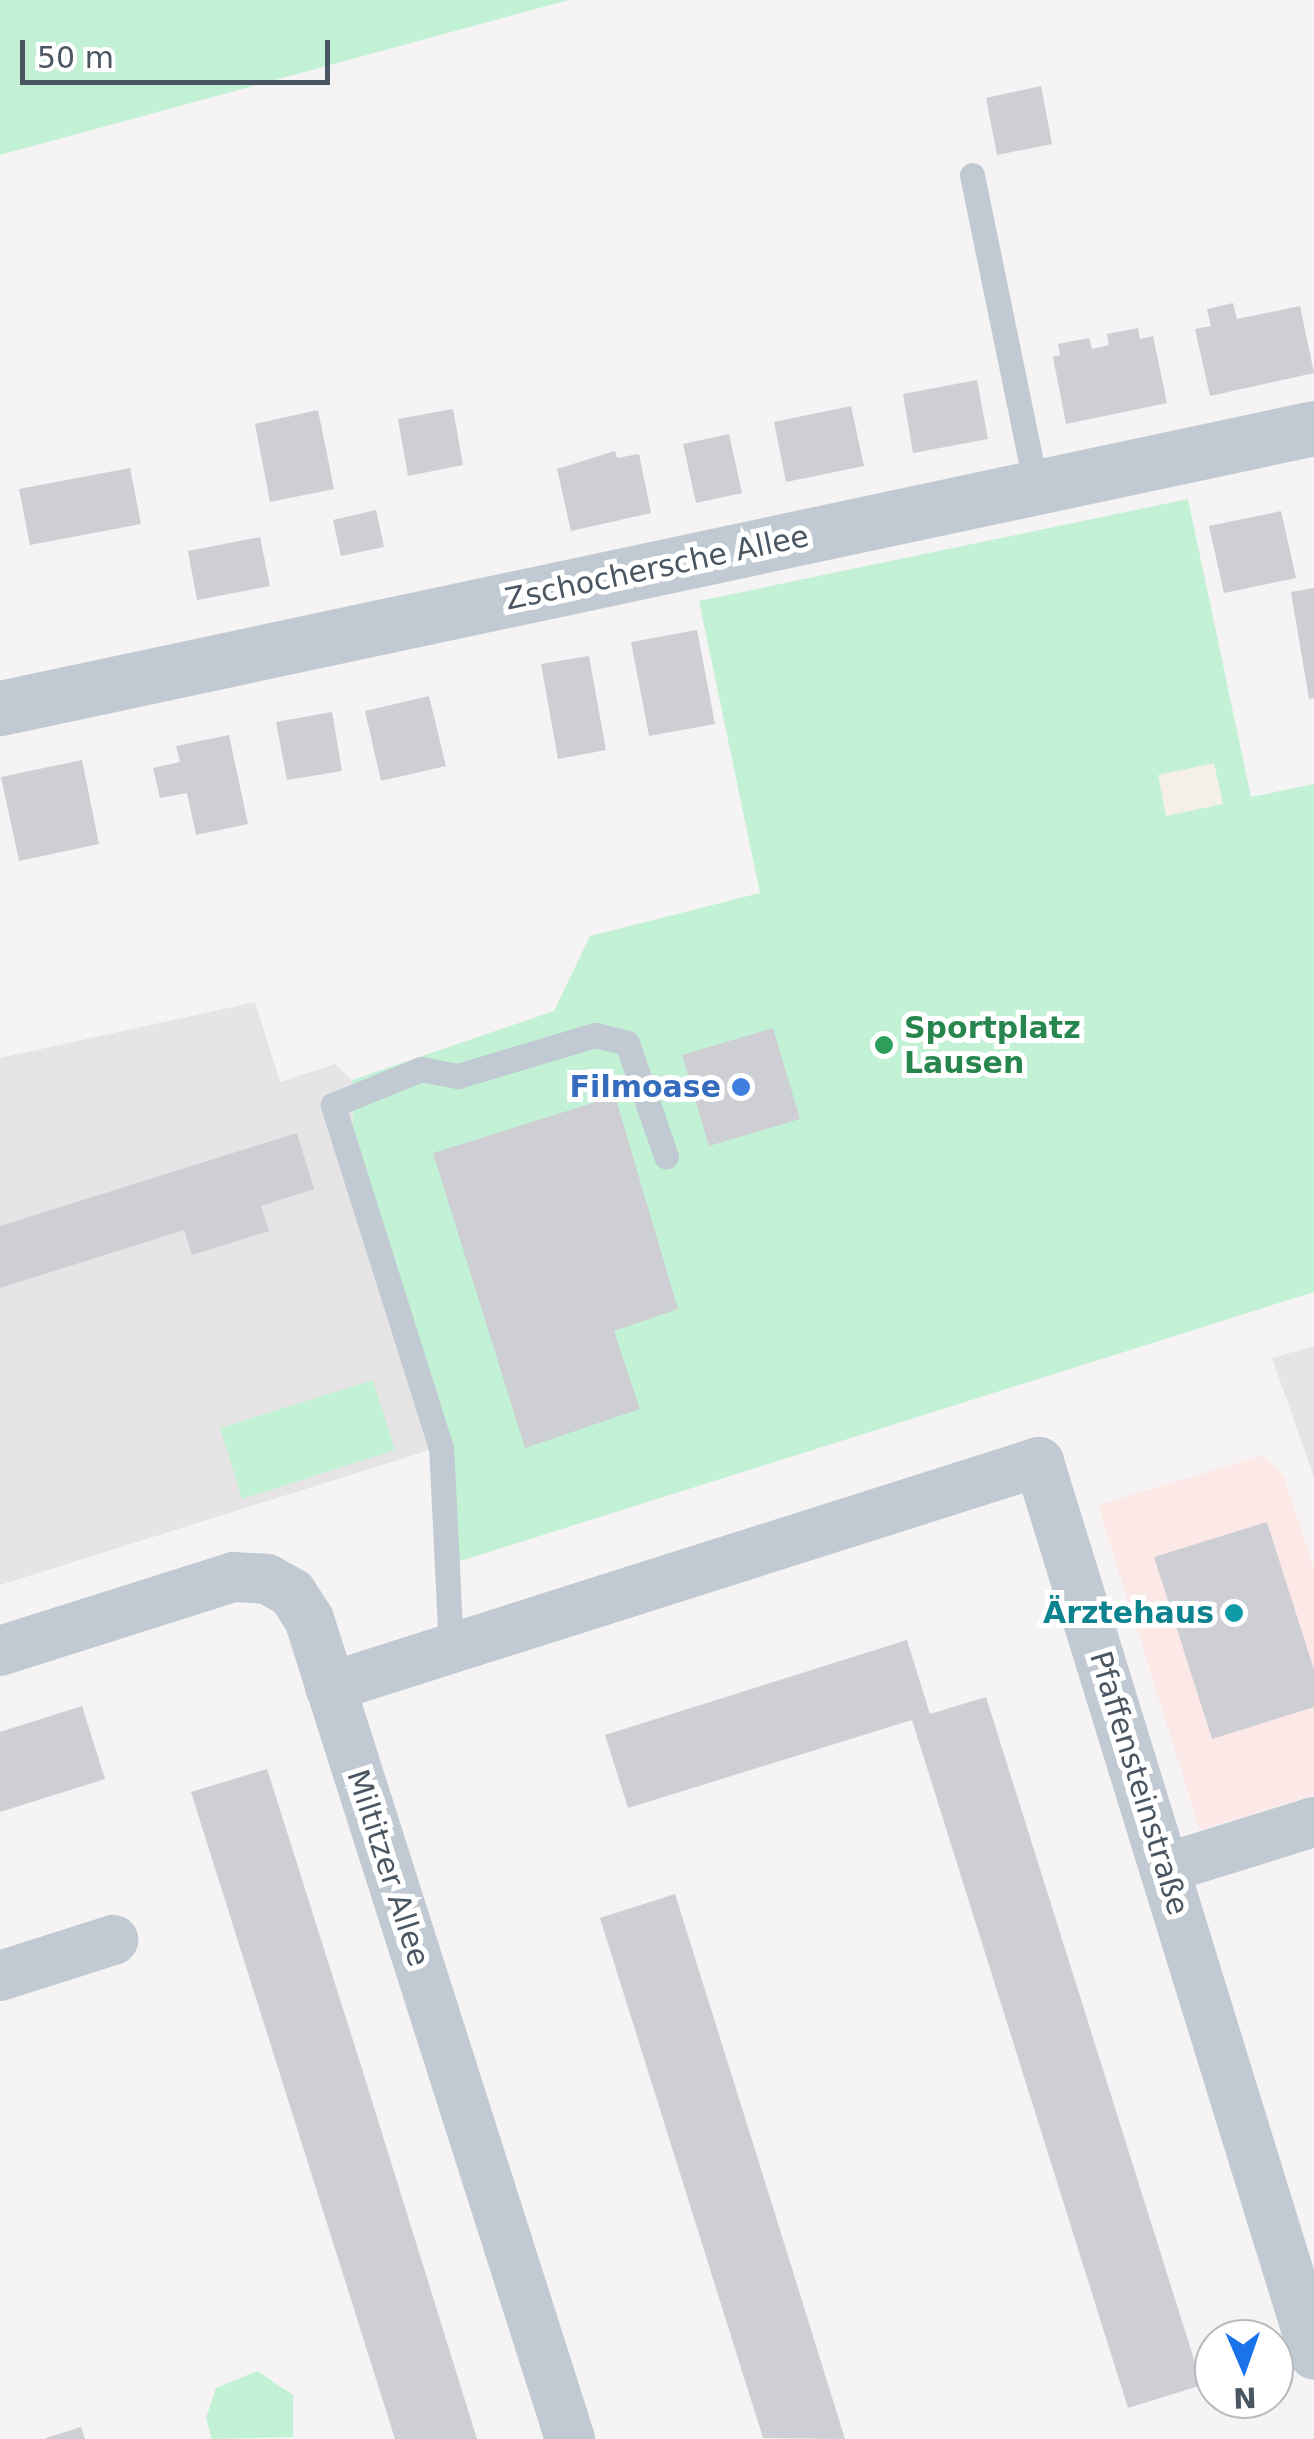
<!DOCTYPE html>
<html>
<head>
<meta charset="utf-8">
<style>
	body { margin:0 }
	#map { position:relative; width:1314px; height:2439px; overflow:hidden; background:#f5f3f3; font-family:"DejaVu Sans",sans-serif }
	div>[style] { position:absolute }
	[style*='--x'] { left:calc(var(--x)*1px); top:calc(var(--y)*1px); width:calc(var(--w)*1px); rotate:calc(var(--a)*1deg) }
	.education>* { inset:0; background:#e6e4e5 }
	.medical>* { inset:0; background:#fce8e6 }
	.green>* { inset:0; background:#c3f1d5 }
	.sand>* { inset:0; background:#f5f0e5 }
	.building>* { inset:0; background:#cdcfd5 }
	.service>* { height:25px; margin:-12.5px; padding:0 12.5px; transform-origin:12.5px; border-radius:12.5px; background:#c1cad2 }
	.minor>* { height:50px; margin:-25px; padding:0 25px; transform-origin:25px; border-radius:25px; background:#c1cad2 }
	.tertiary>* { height:55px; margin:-27.5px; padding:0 27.5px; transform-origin:27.5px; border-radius:27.5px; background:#c1cad2 }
	.dots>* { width:28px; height:28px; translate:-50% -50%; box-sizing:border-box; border:5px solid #fff; border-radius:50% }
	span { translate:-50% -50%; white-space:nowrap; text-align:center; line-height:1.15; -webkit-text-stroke:10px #fff; paint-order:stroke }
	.street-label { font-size:30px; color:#4a5661 }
	.leisure-label { font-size:30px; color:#27864d; font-weight:700 }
	.left { translate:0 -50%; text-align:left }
	.shop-label { font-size:30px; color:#366cbe; font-weight:700 }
	.right { translate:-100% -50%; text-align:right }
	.culture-label { font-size:30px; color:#0d838f; font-weight:700 }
	.north { position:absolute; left:1194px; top:2319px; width:100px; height:100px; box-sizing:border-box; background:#fff; border:2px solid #b7bbc0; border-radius:50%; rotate:178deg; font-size:28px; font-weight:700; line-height:40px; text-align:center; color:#4a5661 }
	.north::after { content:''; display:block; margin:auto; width:35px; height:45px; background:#1a73e8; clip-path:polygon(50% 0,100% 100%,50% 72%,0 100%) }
	.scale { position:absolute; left:20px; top:40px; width:310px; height:45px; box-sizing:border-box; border:5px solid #4a5661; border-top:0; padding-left:12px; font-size:30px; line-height:35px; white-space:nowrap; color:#4a5661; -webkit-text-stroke:8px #fff; paint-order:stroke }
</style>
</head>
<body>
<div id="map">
	<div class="education">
		<div style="clip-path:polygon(255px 1002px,280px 1082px,335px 1064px,352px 1080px,353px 1145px,452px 1443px,0 1585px,0 1058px)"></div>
		<div style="clip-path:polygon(1314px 1346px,1314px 1477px,1272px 1358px)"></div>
	</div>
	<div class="medical">
		<div style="clip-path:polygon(1262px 1456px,1283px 1475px,1314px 1569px,1314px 1795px,1200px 1830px,1098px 1505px)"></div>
	</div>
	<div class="green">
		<div style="clip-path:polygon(0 0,569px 0,0 155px)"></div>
		<div style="clip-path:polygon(1188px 499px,1251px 797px,1314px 784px,1314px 1292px,457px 1562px,353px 1145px,352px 1080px,554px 1011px,590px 936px,760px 893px,699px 601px)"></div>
		<div style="clip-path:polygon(373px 1380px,395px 1450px,242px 1499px,220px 1428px)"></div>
		<div style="clip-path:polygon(257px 2371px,293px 2395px,293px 2437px,212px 2439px,206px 2418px,216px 2388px)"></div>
	</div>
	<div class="sand">
		<div style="clip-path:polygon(1214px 763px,1223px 804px,1166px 816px,1158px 775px)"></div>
	</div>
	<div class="building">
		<div style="clip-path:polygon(1041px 86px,1052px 144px,997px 155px,986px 98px)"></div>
		<div style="clip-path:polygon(1233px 303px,1237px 319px,1300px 306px,1314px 373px,1210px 396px,1195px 329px,1211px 326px,1207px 309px)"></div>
		<div style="clip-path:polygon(1138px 328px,1140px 339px,1153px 336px,1167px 403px,1066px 424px,1053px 357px,1060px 355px,1058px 344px,1089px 338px,1092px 349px,1101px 347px,1109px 345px,1107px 334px)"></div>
		<div style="clip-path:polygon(977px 380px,988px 439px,913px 453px,903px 394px)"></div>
		<div style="clip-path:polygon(851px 406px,864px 466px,786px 482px,774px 422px)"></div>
		<div style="clip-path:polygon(453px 409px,463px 465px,408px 476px,398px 419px)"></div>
		<div style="clip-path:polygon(318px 410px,334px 489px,270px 502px,255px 424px)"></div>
		<div style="clip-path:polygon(729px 434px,742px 493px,696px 503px,683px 444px)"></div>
		<div style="clip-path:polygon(615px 451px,617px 458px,639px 454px,651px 513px,571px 531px,557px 469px)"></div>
		<div style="clip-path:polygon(130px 468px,141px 524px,30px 545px,19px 489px)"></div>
		<div style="clip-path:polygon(376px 510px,384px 547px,341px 556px,333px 520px)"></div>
		<div style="clip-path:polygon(1281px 511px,1296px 578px,1224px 593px,1209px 526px)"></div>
		<div style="clip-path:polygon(260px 537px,270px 586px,197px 600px,188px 551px)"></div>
		<div style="clip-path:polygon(1314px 588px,1314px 698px,1309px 699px,1291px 592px)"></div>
		<div style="clip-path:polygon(697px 630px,715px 724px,649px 736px,631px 642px)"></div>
		<div style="clip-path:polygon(589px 656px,606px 750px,558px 759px,541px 664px)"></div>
		<div style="clip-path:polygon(429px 696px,446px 766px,381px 781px,365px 711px)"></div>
		<div style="clip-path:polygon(332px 712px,342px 771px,287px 780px,276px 722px)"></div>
		<div style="clip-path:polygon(229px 735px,248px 824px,196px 835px,187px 793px,160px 798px,153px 768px,180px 762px,176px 746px)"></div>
		<div style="clip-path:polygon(82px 760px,99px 844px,19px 861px,1px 777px)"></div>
		<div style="clip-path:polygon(773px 1028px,800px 1119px,709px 1146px,682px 1055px)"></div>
		<div style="clip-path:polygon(615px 1096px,678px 1309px,614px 1331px,640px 1409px,525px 1448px,433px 1153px)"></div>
		<div style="clip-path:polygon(297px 1133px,314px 1189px,261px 1206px,269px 1231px,192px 1255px,184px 1230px,0 1288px,0 1226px)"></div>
		<div style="clip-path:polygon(1267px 1522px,1314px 1670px,1314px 1707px,1212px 1739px,1154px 1557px)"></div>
		<div style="clip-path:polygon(907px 1640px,930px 1714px,986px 1697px,1202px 2385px,1128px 2408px,912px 1720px,628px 1808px,605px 1735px)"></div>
		<div style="clip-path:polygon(82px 1706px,105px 1779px,0 1812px,0 1732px)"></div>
		<div style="clip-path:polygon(267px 1769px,363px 2072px,477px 2439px,395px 2439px,191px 1792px)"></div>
		<div style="clip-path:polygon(675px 1894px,771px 2201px,845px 2439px,763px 2438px,600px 1918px)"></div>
		<div style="clip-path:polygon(81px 2427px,85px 2439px,46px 2439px,46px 2438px)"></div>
	</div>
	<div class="service">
		<div style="--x:972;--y:175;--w:318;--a:78.4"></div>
		<div style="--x:451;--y:1649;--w:201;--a:-92.8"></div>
		<div style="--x:441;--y:1448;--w:360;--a:-107.5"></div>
		<div style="--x:333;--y:1105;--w:95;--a:-22.2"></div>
		<div style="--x:421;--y:1069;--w:38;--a:11"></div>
		<div style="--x:458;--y:1076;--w:143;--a:-16.7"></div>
		<div style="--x:595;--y:1035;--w:33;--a:14"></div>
		<div style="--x:627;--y:1043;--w:120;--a:71"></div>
	</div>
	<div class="minor">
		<div style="--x:0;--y:1651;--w:244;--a:-17.6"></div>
		<div style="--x:233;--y:1577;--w:34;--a:3"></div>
		<div style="--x:267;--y:1579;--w:29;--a:29"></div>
		<div style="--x:292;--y:1593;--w:31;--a:57"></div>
		<div style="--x:309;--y:1619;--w:861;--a:72.34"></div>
		<div style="--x:330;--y:1687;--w:744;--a:-17.61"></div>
		<div style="--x:1039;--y:1462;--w:934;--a:72.88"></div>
		<div style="--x:1166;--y:1868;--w:155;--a:-17.3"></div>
		<div style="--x:0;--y:1976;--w:119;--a:-17.7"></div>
	</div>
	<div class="tertiary">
		<div style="--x:0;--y:708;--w:1344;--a:-12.03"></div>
	</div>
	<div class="dots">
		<div style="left:884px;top:1045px;background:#2e9e5b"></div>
		<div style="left:741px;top:1087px;background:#3f7fe0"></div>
		<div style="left:1234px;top:1613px;background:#0f9aa8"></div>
	</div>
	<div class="street-label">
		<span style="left:657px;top:568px;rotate:-12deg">Zschochersche Allee</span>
		<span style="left:1139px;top:1783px;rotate:73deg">Pfaffensteinstraße</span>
		<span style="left:388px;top:1868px;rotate:72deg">Miltitzer Allee</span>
	</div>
	<div class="leisure-label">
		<span class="left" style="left:904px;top:1045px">Sportplatz<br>Lausen</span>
	</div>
	<div class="shop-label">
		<span class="right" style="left:721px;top:1087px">Filmoase</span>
	</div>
	<div class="culture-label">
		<span class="right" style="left:1214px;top:1613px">Ärztehaus</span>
	</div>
	<div class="north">N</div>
	<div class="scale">50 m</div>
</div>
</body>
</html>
